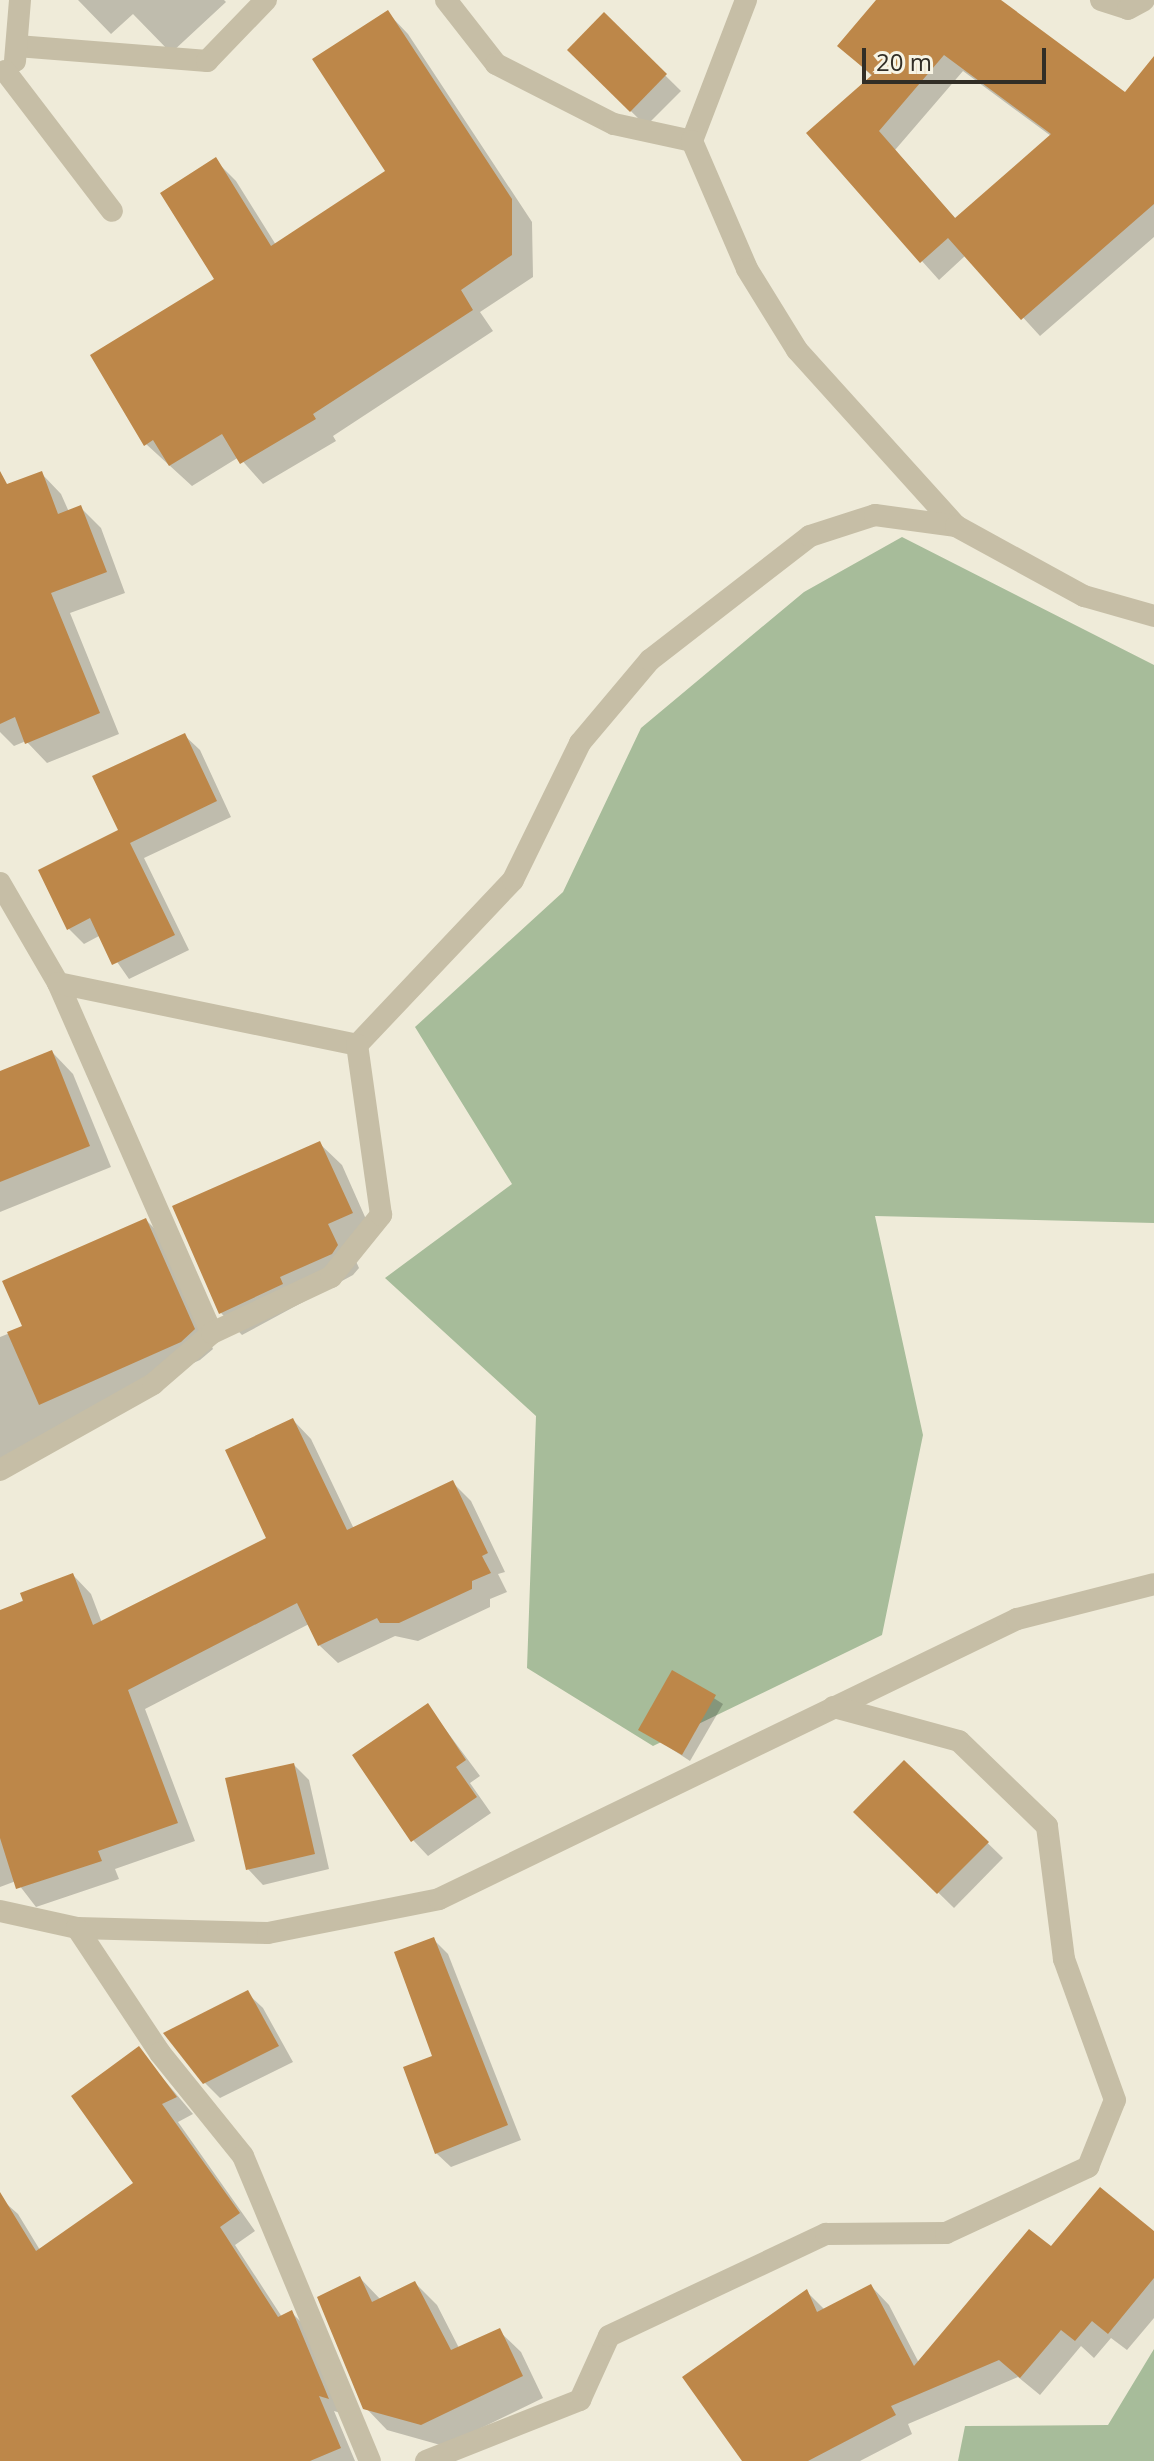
<!DOCTYPE html>
<html>
<head>
<meta charset="utf-8">
<style>
	body { margin:0 }
	#map { position:relative; width:1154px; height:2461px; overflow:hidden; background:#efebd9; font-family:"Open Sans",sans-serif }
	div>[style] { position:absolute }
	[style*='--x'] { left:calc(var(--x)*1px); top:calc(var(--y)*1px); width:calc(var(--w)*1px); rotate:calc(var(--a)*1deg) }
	.green>* { inset:0; background:#a7bc9a }
	.shadow>* { inset:0; background:#0003 }
	.building>* { inset:0; background:#bd8749 }
	.minor>* { height:22px; margin:-11px; padding:0 11px; transform-origin:11px; border-radius:11px; background:#c6bea6 }
	span { translate:-50% -50%; white-space:nowrap; text-align:center; line-height:1.15; -webkit-text-stroke:7px #f7f4e4; paint-order:stroke }
	.scale { position:absolute; left:862px; top:48px; width:184px; height:36px; box-sizing:border-box; border:4px solid #322e26; border-top:0; padding-left:10px; font-size:24px; line-height:28px; white-space:nowrap; color:#322e26; -webkit-text-stroke:6px #f7f4e4; paint-order:stroke }
</style>
</head>
<body>
<div id="map">
	<div class="green">
		<div style="clip-path:polygon(902px 537px,1154px 665px,1154px 1223px,875px 1216px,923px 1435px,882px 1635px,653px 1746px,527px 1668px,536px 1416px,385px 1278px,512px 1184px,415px 1027px,563px 892px,641px 728px,804px 592px)"></div>
		<div style="clip-path:polygon(1154px 2349px,1154px 2461px,958px 2461px,965px 2426px,1108px 2425px)"></div>
	</div>
	<div class="shadow">
		<div style="clip-path:polygon(78px 0,224px 0,226px 2px,171px 53px,133px 14px,111px 34px)"></div>
		<div style="clip-path:polygon(evenodd,879px 0,998px 0,1125px 95px,1154px 75px,1154px 237px,1040px 336px,966px 255px,939px 280px,808px 134px,873px 77px,840px 46px,879px 0,963px 71px,1051px 136px,956px 219px,895px 150px,963px 71px)"></div>
		<div style="clip-path:polygon(387px 12px,408px 34px,532px 222px,533px 277px,480px 312px,493px 331px,333px 436px,336px 441px,263px 484px,239px 457px,192px 486px,146px 444px,216px 280px,215px 160px,236px 181px,276px 245px,388px 172px)"></div>
		<div style="clip-path:polygon(604px 15px,681px 91px,646px 126px,569px 50px)"></div>
		<div style="clip-path:polygon(41px 473px,61px 494px,69px 512px,81px 508px,101px 528px,125px 593px,70px 613px,119px 734px,47px 763px,26px 741px,14px 746px,0 732px,0 489px)"></div>
		<div style="clip-path:polygon(184px 735px,200px 750px,231px 817px,144px 858px,189px 950px,129px 979px,99px 936px,84px 944px,68px 928px,121px 831px)"></div>
		<div style="clip-path:polygon(52px 1052px,73px 1074px,111px 1167px,0 1212px,0 1073px)"></div>
		<div style="clip-path:polygon(320px 1144px,342px 1165px,373px 1235px,349px 1246px,359px 1268px,353px 1275px,242px 1335px,221px 1313px)"></div>
		<div style="clip-path:polygon(146px 1220px,165px 1239px,213px 1349px,200px 1360px,91px 1409px,0 1474px,0 1337px,25px 1327px)"></div>
		<div style="clip-path:polygon(293px 1420px,311px 1439px,354px 1529px,453px 1483px,471px 1501px,505px 1572px,498px 1574px,507px 1592px,490px 1599px,490px 1607px,418px 1641px,395px 1636px,338px 1663px,319px 1645px,309px 1624px,145px 1709px,195px 1841px,115px 1869px,119px 1879px,36px 1907px,16px 1881px,0 1887px,0 1612px,73px 1575px,91px 1594px,102px 1623px,269px 1539px)"></div>
		<div style="clip-path:polygon(673px 1672px,723px 1704px,690px 1761px,641px 1729px)"></div>
		<div style="clip-path:polygon(428px 1706px,480px 1776px,470px 1783px,491px 1813px,428px 1856px,413px 1840px)"></div>
		<div style="clip-path:polygon(905px 1763px,1003px 1858px,954px 1908px,856px 1812px)"></div>
		<div style="clip-path:polygon(294px 1765px,309px 1780px,329px 1869px,263px 1885px,248px 1869px)"></div>
		<div style="clip-path:polygon(433px 1939px,448px 1954px,521px 2140px,451px 2167px,436px 2153px)"></div>
		<div style="clip-path:polygon(247px 1993px,263px 2008px,293px 2062px,220px 2098px,205px 2083px)"></div>
		<div style="clip-path:polygon(138px 2049px,193px 2114px,178px 2122px,255px 2231px,235px 2245px,282px 2317px,291px 2312px,308px 2329px,344px 2414px,334px 2411px,355px 2461px,4px 2461px,0 2457px,0 2198px,18px 2214px,40px 2250px,136px 2183px)"></div>
		<div style="clip-path:polygon(1154px 2234px,1154px 2318px,1127px 2350px,1111px 2338px,1094px 2358px,1081px 2346px,1040px 2395px,1018px 2377px,908px 2424px,912px 2434px,860px 2461px,746px 2461px,807px 2292px,825px 2310px,871px 2286px,889px 2305px,919px 2363px,1051px 2249px)"></div>
		<div style="clip-path:polygon(360px 2278px,381px 2300px,415px 2283px,437px 2305px,459px 2348px,499px 2331px,521px 2352px,543px 2398px,444px 2446px,387px 2430px,365px 2407px)"></div>
	</div>
	<div class="building">
		<div style="clip-path:polygon(evenodd,876px 0,1001px 0,1125px 92px,1154px 56px,1154px 204px,1021px 320px,948px 238px,920px 263px,806px 133px,872px 75px,837px 46px,876px 0,944px 55px,1051px 134px,955px 218px,879px 131px,944px 55px)"></div>
		<div style="clip-path:polygon(388px 10px,512px 199px,512px 255px,461px 290px,473px 310px,313px 414px,316px 419px,240px 464px,222px 434px,169px 466px,153px 440px,144px 446px,90px 355px,214px 279px,160px 193px,216px 157px,271px 246px,385px 171px,312px 59px)"></div>
		<div style="clip-path:polygon(604px 12px,667px 74px,630px 112px,567px 50px)"></div>
		<div style="clip-path:polygon(0 471px,7px 484px,42px 471px,58px 514px,81px 505px,107px 572px,51px 593px,100px 713px,25px 744px,15px 717px,0 724px)"></div>
		<div style="clip-path:polygon(185px 733px,217px 801px,130px 843px,175px 935px,112px 965px,90px 918px,67px 930px,38px 870px,118px 830px,92px 776px)"></div>
		<div style="clip-path:polygon(52px 1050px,90px 1146px,0 1182px,0 1071px)"></div>
		<div style="clip-path:polygon(320px 1141px,353px 1213px,328px 1224px,338px 1245px,332px 1254px,280px 1277px,283px 1284px,219px 1314px,172px 1206px)"></div>
		<div style="clip-path:polygon(146px 1218px,195px 1329px,181px 1342px,39px 1405px,7px 1332px,22px 1326px,2px 1281px)"></div>
		<div style="clip-path:polygon(293px 1418px,347px 1530px,453px 1480px,488px 1553px,482px 1556px,491px 1573px,472px 1581px,472px 1589px,399px 1623px,380px 1623px,377px 1618px,318px 1646px,297px 1603px,128px 1690px,178px 1823px,98px 1851px,102px 1861px,16px 1889px,0 1838px,0 1610px,23px 1601px,20px 1593px,73px 1573px,93px 1625px,266px 1538px,225px 1450px)"></div>
		<div style="clip-path:polygon(672px 1670px,716px 1695px,682px 1755px,638px 1730px)"></div>
		<div style="clip-path:polygon(428px 1703px,466px 1760px,456px 1767px,477px 1797px,411px 1842px,352px 1755px)"></div>
		<div style="clip-path:polygon(904px 1760px,989px 1842px,937px 1894px,853px 1812px)"></div>
		<div style="clip-path:polygon(294px 1763px,315px 1854px,246px 1870px,225px 1778px)"></div>
		<div style="clip-path:polygon(434px 1937px,508px 2125px,435px 2154px,403px 2067px,432px 2056px,394px 1952px)"></div>
		<div style="clip-path:polygon(248px 1990px,279px 2046px,203px 2084px,163px 2033px)"></div>
		<div style="clip-path:polygon(139px 2046px,177px 2097px,162px 2104px,240px 2213px,220px 2227px,278px 2317px,292px 2310px,329px 2399px,319px 2396px,341px 2448px,310px 2461px,0 2461px,0 2192px,36px 2251px,133px 2183px,71px 2096px)"></div>
		<div style="clip-path:polygon(1100px 2187px,1154px 2231px,1154px 2278px,1108px 2334px,1092px 2321px,1075px 2341px,1061px 2330px,1020px 2378px,999px 2360px,891px 2406px,896px 2415px,808px 2461px,742px 2461px,682px 2377px,807px 2289px,817px 2312px,871px 2284px,914px 2366px,1029px 2229px,1051px 2246px)"></div>
		<div style="clip-path:polygon(360px 2276px,372px 2302px,415px 2281px,451px 2350px,500px 2328px,523px 2376px,421px 2425px,363px 2409px,317px 2297px)"></div>
	</div>
	<div class="minor">
		<div style="--x:446;--y:0;--w:81;--a:52"></div>
		<div style="--x:496;--y:64;--w:132;--a:27"></div>
		<div style="--x:614;--y:124;--w:80;--a:12.3"></div>
		<div style="--x:746;--y:0;--w:151;--a:111"></div>
		<div style="--x:692;--y:141;--w:139;--a:66.7"></div>
		<div style="--x:747;--y:269;--w:95;--a:58.3"></div>
		<div style="--x:797;--y:350;--w:237;--a:47.9"></div>
		<div style="--x:1101;--y:0;--w:28;--a:18"></div>
		<div style="--x:1128;--y:9;--w:18;--a:-29"></div>
		<div style="--x:17;--y:46;--w:191;--a:4.5"></div>
		<div style="--x:207;--y:61;--w:85;--a:-46"></div>
		<div style="--x:15;--y:61;--w:61;--a:-85.3"></div>
		<div style="--x:5;--y:71;--w:176;--a:52.6"></div>
		<div style="--x:0;--y:883;--w:116;--a:59.9"></div>
		<div style="--x:58;--y:983;--w:382;--a:66.3"></div>
		<div style="--x:58;--y:983;--w:305;--a:11.7"></div>
		<div style="--x:357;--y:1045;--w:227;--a:-46.6"></div>
		<div style="--x:513;--y:880;--w:153;--a:-63.9"></div>
		<div style="--x:580;--y:743;--w:109;--a:-49.9"></div>
		<div style="--x:650;--y:660;--w:202;--a:-37.8"></div>
		<div style="--x:810;--y:536;--w:68;--a:-17.9"></div>
		<div style="--x:875;--y:515;--w:82;--a:7.7"></div>
		<div style="--x:956;--y:526;--w:146;--a:28.7"></div>
		<div style="--x:1084;--y:596;--w:73;--a:15.9"></div>
		<div style="--x:0;--y:1470;--w:176;--a:-29.3"></div>
		<div style="--x:153;--y:1384;--w:78;--a:-40.8"></div>
		<div style="--x:212;--y:1333;--w:132;--a:-25.2"></div>
		<div style="--x:331;--y:1277;--w:80;--a:-51.1"></div>
		<div style="--x:381;--y:1215;--w:172;--a:-98"></div>
		<div style="--x:0;--y:1911;--w:79;--a:12.4"></div>
		<div style="--x:77;--y:1928;--w:191;--a:1.5"></div>
		<div style="--x:268;--y:1933;--w:174;--a:-11.2"></div>
		<div style="--x:439;--y:1899;--w:642;--a:-25.85"></div>
		<div style="--x:1017;--y:1619;--w:141;--a:-14.3"></div>
		<div style="--x:77;--y:1928;--w:150;--a:56.4"></div>
		<div style="--x:160;--y:2053;--w:132;--a:51.1"></div>
		<div style="--x:243;--y:2156;--w:330;--a:67.4"></div>
		<div style="--x:426;--y:2461;--w:166;--a:-21.6"></div>
		<div style="--x:580;--y:2400;--w:70;--a:-65.6"></div>
		<div style="--x:609;--y:2336;--w:240;--a:-25.2"></div>
		<div style="--x:826;--y:2234;--w:120;--a:-0.5"></div>
		<div style="--x:946;--y:2233;--w:157;--a:-24.9"></div>
		<div style="--x:1088;--y:2167;--w:72;--a:-68.1"></div>
		<div style="--x:1115;--y:2100;--w:150;--a:-109.9"></div>
		<div style="--x:1064;--y:1959;--w:134;--a:-97.3"></div>
		<div style="--x:1047;--y:1826;--w:122;--a:-136"></div>
		<div style="--x:959;--y:1741;--w:130;--a:-164.8"></div>
	</div>
	<div class="scale">20 m</div>
</div>
</body>
</html>
